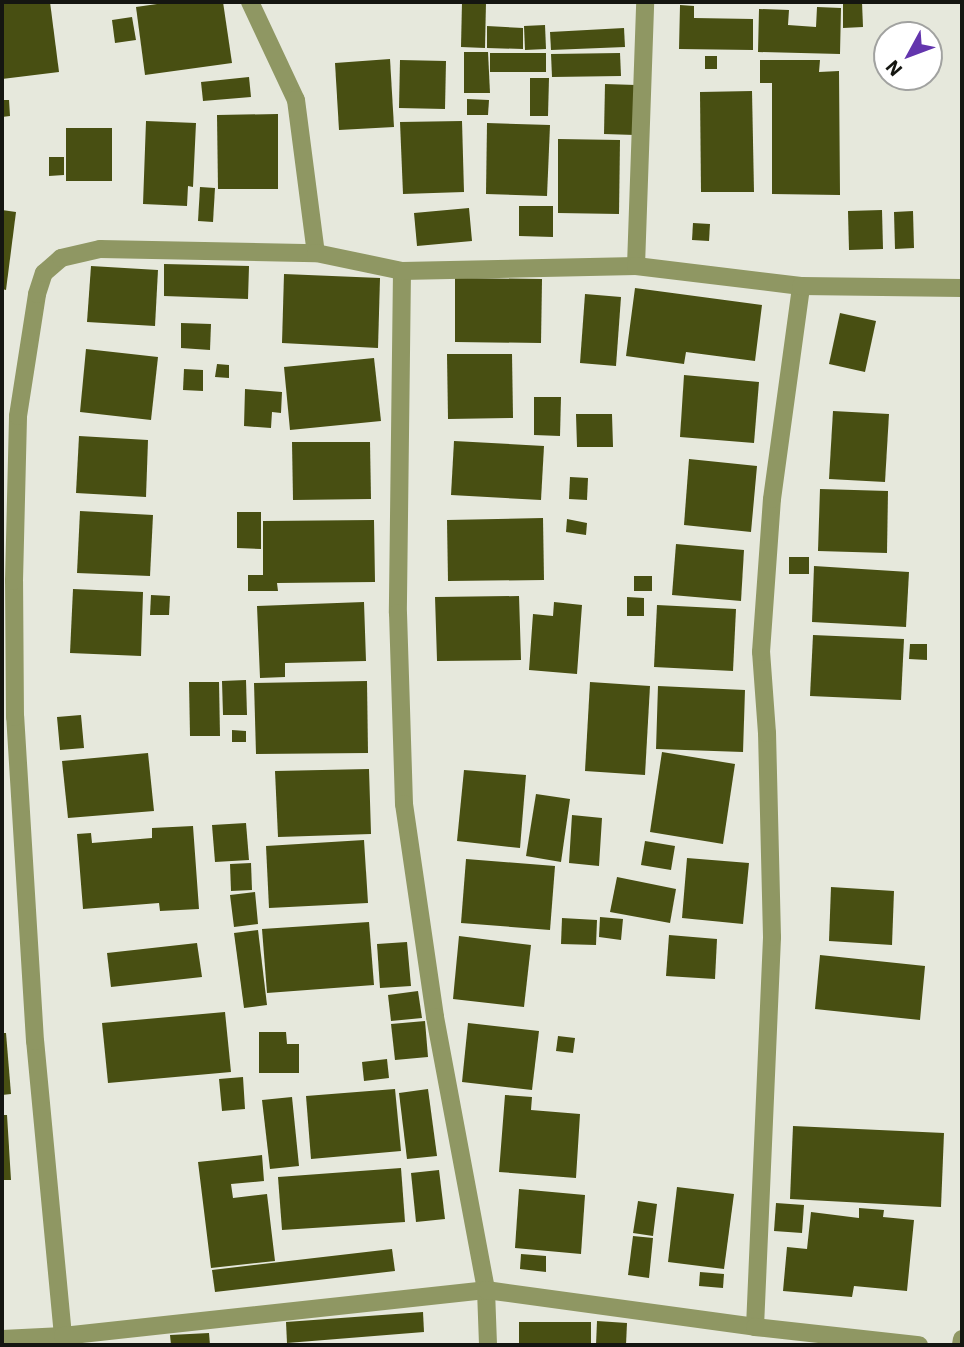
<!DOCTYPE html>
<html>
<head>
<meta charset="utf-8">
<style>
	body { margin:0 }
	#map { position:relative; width:964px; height:1347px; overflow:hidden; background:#e6e8dc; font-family:"IBM Plex Sans",sans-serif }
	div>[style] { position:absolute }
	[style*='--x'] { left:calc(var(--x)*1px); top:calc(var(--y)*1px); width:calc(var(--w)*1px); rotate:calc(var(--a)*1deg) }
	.building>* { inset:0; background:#484f12 }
	.minor>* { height:18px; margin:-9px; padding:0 9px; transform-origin:9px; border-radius:9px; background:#8f9763 }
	span { translate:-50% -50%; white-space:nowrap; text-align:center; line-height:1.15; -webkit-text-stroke:7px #fff; paint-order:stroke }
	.frame { position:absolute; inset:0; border:4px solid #151611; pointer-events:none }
	.north { position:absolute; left:873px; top:21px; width:70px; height:70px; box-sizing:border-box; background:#fff; border:2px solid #a1a2a0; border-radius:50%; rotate:229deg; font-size:19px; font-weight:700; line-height:28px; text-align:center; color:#151611 }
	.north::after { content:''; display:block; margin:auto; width:24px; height:32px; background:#6335ad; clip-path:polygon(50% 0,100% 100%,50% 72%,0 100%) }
</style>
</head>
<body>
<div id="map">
	<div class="building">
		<div style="clip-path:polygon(2px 2px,50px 2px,59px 72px,2px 79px)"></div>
		<div style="clip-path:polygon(171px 2px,223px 2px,232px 63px,145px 75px,136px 7px)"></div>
		<div style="clip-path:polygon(462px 2px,486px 2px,485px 48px,461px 47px)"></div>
		<div style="clip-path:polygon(862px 2px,863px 27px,843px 28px,843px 3px)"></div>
		<div style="clip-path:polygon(680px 5px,694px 6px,694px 18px,753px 19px,753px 50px,679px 49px)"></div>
		<div style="clip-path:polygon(817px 7px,841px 8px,840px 54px,758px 52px,759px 9px,789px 10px,788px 25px,816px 27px)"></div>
		<div style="clip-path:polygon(132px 17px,136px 40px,115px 43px,112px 20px)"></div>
		<div style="clip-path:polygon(545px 25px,546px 49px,525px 50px,524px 26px)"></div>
		<div style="clip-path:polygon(487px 26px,523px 28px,523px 49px,487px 48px)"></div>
		<div style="clip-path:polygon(624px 28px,625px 47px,551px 50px,550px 32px)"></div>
		<div style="clip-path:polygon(464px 52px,488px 52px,490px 93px,464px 93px)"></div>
		<div style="clip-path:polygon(490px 53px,546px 53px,546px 72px,490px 72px)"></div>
		<div style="clip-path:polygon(620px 53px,621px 76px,552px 77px,551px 54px)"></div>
		<div style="clip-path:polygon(705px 56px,717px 56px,717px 69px,705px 69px)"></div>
		<div style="clip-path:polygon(390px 59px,394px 127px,339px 130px,335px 63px)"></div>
		<div style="clip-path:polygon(400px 60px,446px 61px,445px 109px,399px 108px)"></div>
		<div style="clip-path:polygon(760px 60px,820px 60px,819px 72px,839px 71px,840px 195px,772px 194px,772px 83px,760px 83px)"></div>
		<div style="clip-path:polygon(249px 77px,251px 97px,203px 101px,201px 82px)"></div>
		<div style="clip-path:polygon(530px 78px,549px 78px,548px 116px,530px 116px)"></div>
		<div style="clip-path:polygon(605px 84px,636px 85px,635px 135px,604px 134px)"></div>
		<div style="clip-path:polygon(752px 91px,754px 192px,701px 192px,700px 92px)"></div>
		<div style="clip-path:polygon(467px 99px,489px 100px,488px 115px,467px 115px)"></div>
		<div style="clip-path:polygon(2px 100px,9px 100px,10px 116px,2px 117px)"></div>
		<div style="clip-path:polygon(278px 114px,278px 189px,218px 189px,217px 115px)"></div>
		<div style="clip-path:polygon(146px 121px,196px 123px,193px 187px,188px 186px,187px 206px,143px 204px)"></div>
		<div style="clip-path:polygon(462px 121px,464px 192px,403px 194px,400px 122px)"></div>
		<div style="clip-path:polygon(487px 123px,550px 125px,547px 196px,486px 194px)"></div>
		<div style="clip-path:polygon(66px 128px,112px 128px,112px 181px,66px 181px)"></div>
		<div style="clip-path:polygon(558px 139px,620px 140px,619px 214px,558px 213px)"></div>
		<div style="clip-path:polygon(49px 157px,64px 157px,64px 175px,49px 176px)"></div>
		<div style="clip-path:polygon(200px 187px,215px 188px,213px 222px,198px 221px)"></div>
		<div style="clip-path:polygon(519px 206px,553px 206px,553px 237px,519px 236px)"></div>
		<div style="clip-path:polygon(469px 208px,472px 241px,417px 246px,414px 213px)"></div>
		<div style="clip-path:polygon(2px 210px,16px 212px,6px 290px,2px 289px)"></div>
		<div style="clip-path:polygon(882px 210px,883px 249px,849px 250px,848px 211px)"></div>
		<div style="clip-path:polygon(913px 211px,914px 248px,895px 249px,894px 212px)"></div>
		<div style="clip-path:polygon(693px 223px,710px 224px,709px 241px,692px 240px)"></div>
		<div style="clip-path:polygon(164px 264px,249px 266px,248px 299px,164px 296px)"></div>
		<div style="clip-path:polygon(91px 266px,158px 270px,155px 326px,87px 322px)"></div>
		<div style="clip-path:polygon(284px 274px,380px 278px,378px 348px,282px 343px)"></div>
		<div style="clip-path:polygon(455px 278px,542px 279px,541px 343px,455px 342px)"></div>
		<div style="clip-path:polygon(635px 288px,762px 305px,755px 361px,686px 352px,684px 364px,626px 356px)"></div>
		<div style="clip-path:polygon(585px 294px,621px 297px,616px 366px,580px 363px)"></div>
		<div style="clip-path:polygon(840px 313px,876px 321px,865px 372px,829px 364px)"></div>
		<div style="clip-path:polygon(181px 323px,211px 324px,210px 350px,181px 348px)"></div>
		<div style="clip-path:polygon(86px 349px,158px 357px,151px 420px,80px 412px)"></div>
		<div style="clip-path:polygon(447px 354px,512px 354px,513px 418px,448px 419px)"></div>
		<div style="clip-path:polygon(374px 358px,381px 421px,290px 430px,284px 367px)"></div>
		<div style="clip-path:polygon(217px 364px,229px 365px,229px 378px,215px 377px)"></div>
		<div style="clip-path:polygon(184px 369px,203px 370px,203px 391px,183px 390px)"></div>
		<div style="clip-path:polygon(684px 375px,759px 382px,754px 443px,680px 437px)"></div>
		<div style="clip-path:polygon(245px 389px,282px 392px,281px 413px,272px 412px,271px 428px,244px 426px)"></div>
		<div style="clip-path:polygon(534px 397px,561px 397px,560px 436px,534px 435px)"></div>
		<div style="clip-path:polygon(833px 411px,889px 414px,885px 482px,829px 479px)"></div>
		<div style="clip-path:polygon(576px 414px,612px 414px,613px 447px,577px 447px)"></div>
		<div style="clip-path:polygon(79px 436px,148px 440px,146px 497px,76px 493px)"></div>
		<div style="clip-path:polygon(454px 441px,544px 446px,541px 500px,451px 495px)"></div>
		<div style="clip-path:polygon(292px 442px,370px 442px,371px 499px,293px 500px)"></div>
		<div style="clip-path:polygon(689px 459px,757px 466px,751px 532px,684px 525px)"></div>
		<div style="clip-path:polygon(570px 477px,588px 478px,587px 500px,569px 499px)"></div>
		<div style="clip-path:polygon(820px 489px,888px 491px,887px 553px,818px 551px)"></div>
		<div style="clip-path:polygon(80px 511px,153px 515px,150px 576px,77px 573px)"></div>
		<div style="clip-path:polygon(237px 512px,261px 512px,261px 549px,237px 548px)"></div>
		<div style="clip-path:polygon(543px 518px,544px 580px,448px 581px,447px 520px)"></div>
		<div style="clip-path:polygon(567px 519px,587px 523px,586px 535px,566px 532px)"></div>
		<div style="clip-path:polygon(374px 520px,375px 582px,277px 583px,278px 591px,248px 591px,248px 575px,263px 575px,263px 521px)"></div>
		<div style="clip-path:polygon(676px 544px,744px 550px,741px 601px,672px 595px)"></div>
		<div style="clip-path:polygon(789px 557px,809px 557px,809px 574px,789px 574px)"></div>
		<div style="clip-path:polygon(814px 566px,909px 572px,906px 627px,812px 622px)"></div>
		<div style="clip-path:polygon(634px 576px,652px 576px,652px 591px,634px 591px)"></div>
		<div style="clip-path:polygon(73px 589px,143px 592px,141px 656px,70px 653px)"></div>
		<div style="clip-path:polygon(151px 595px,170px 596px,169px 615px,150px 615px)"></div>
		<div style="clip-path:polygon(519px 596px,521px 660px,437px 661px,435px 597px)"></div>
		<div style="clip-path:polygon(627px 597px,644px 598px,644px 616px,627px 616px)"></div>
		<div style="clip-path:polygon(364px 602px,366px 661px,285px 663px,285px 677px,260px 678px,257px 606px)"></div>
		<div style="clip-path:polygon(554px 602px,582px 605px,577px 674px,529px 670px,533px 614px,553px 616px)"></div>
		<div style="clip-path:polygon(657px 605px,736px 609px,733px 671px,654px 667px)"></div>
		<div style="clip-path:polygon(813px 635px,904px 639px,901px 700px,810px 696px)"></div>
		<div style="clip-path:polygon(910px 644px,927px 644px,927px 660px,909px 659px)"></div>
		<div style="clip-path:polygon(246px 680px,247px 715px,223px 715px,222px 681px)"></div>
		<div style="clip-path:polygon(367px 681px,368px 753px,256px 754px,254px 683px)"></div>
		<div style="clip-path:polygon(189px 682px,219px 682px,220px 736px,190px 736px)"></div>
		<div style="clip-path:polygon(590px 682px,650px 686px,645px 775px,585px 771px)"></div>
		<div style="clip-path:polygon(658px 686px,745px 690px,743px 752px,656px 749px)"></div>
		<div style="clip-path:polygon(81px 715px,84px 748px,60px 750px,57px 717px)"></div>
		<div style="clip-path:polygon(232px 730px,246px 731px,246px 742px,232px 742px)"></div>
		<div style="clip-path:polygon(662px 752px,735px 764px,723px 844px,650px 832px)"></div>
		<div style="clip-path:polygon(148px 753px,154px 811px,68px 818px,62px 761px)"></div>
		<div style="clip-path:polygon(369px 769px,371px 834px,278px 837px,275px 771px)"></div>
		<div style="clip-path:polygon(464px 770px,526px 775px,520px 848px,457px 841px)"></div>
		<div style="clip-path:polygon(536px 794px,570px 799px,561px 862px,526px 856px)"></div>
		<div style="clip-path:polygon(572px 815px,602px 818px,599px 866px,569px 863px)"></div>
		<div style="clip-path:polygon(246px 823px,249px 860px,215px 862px,212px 825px)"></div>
		<div style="clip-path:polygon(193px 826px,199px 909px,160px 911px,159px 903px,83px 909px,77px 834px,91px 833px,92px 843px,152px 838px,152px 828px)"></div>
		<div style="clip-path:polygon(364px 840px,368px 903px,269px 908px,266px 846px)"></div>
		<div style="clip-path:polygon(645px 841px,675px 846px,671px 870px,641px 865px)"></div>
		<div style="clip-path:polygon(687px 858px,749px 863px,743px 924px,682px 918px)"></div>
		<div style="clip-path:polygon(466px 859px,555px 866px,550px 930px,461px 923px)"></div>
		<div style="clip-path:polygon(251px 863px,252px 890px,231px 891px,230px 864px)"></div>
		<div style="clip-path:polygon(617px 877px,676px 889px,670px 923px,610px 912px)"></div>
		<div style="clip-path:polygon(831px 887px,894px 891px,892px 945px,829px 941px)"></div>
		<div style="clip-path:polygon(255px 892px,258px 924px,234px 927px,230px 895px)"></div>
		<div style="clip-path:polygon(600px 917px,623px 919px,621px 940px,599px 937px)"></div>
		<div style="clip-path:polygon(562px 918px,597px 920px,596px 945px,561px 944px)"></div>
		<div style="clip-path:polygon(369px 922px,374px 985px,267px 993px,262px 929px)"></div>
		<div style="clip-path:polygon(258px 930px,267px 1005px,244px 1008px,234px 933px)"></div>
		<div style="clip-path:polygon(669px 935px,717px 939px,715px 979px,666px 976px)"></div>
		<div style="clip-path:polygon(459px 936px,531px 945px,524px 1007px,453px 999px)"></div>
		<div style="clip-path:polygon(407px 942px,411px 986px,380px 988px,377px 944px)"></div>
		<div style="clip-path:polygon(197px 943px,202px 977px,111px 987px,107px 953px)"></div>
		<div style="clip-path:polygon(820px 955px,925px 966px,920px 1020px,815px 1009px)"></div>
		<div style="clip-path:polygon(418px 991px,422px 1018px,391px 1021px,388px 995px)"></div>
		<div style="clip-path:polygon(225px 1012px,231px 1072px,108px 1083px,102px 1023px)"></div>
		<div style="clip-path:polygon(425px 1021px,428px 1057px,395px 1060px,391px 1024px)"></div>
		<div style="clip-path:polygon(468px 1023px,539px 1031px,532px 1090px,462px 1082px)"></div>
		<div style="clip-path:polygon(259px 1032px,286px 1032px,287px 1044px,299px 1044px,299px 1073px,259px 1073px)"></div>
		<div style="clip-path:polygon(2px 1033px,6px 1033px,11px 1094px,2px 1095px)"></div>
		<div style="clip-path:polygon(558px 1036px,575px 1038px,573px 1053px,556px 1051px)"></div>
		<div style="clip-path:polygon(387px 1059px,389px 1078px,364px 1081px,362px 1062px)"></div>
		<div style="clip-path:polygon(243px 1077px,245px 1109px,222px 1111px,219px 1079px)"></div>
		<div style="clip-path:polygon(395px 1089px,401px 1151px,311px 1159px,306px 1096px)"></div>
		<div style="clip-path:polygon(428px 1089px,437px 1156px,407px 1159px,399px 1093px)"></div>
		<div style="clip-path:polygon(505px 1095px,532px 1097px,531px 1110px,580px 1114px,576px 1178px,499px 1172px)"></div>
		<div style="clip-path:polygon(292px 1097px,299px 1166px,270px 1169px,262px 1100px)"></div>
		<div style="clip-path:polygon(2px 1115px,7px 1115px,11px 1180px,2px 1180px)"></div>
		<div style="clip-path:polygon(793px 1126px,944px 1133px,941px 1207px,790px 1199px)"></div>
		<div style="clip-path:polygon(262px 1155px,264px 1181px,231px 1184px,233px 1198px,267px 1194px,275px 1261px,211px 1268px,198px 1162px)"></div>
		<div style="clip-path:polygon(401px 1168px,405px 1222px,282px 1230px,278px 1177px)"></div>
		<div style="clip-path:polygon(439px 1170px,445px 1219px,416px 1222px,411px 1173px)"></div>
		<div style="clip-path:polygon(677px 1187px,734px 1194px,724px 1269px,668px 1262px)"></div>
		<div style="clip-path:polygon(519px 1189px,585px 1195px,581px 1254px,515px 1248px)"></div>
		<div style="clip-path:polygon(638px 1201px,657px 1204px,653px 1236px,633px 1233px)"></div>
		<div style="clip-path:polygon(776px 1203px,804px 1205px,802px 1233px,774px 1231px)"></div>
		<div style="clip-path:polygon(859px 1208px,884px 1210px,883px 1217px,914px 1220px,907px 1291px,854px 1286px,852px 1297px,783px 1291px,787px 1247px,807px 1249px,811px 1212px,859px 1218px)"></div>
		<div style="clip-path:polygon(633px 1236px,653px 1238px,649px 1278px,628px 1275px)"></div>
		<div style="clip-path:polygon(392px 1249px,395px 1271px,215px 1292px,212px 1270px)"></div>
		<div style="clip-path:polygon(521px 1254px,546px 1256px,546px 1272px,520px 1269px)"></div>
		<div style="clip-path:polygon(700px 1272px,724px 1274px,723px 1288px,699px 1286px)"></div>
		<div style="clip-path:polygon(423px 1312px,424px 1332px,287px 1343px,286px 1322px)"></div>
		<div style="clip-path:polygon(597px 1321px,627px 1323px,626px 1345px,596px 1345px)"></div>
		<div style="clip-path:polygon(519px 1322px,591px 1322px,591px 1345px,519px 1345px)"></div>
		<div style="clip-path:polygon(209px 1333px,210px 1345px,171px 1345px,170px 1335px)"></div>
	</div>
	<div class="minor">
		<div style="--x:250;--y:2;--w:108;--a:64.9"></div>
		<div style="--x:296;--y:100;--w:154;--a:82.6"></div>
		<div style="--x:636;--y:266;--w:264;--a:-88"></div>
		<div style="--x:402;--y:271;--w:342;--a:90.7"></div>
		<div style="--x:398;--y:613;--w:191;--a:88.2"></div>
		<div style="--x:404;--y:804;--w:215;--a:81.7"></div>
		<div style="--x:435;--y:1017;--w:278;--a:79.4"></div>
		<div style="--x:486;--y:1290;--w:55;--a:87.9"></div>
		<div style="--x:755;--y:1327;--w:390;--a:-87.5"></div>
		<div style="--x:772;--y:937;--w:204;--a:-91.4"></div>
		<div style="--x:767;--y:733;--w:81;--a:-94.2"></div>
		<div style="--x:761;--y:652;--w:153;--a:-85.9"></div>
		<div style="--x:772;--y:499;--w:215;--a:-82.2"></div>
		<div style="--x:63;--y:1336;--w:296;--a:-95.4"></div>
		<div style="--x:35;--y:1041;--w:325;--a:-93.5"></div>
		<div style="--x:15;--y:717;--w:136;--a:-90.4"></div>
		<div style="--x:14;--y:581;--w:165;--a:-88.6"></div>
		<div style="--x:18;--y:416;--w:123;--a:-81.1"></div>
		<div style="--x:37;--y:294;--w:22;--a:-72"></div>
		<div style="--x:44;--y:273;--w:23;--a:-41"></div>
		<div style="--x:61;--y:258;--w:40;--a:-13"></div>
		<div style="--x:100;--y:249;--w:216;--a:1.1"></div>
		<div style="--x:316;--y:253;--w:88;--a:11.8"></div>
		<div style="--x:402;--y:271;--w:234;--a:-1.2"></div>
		<div style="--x:636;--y:266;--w:166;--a:6.9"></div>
		<div style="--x:801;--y:286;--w:161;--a:0.7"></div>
		<div style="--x:2;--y:1339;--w:61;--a:-2.8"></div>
		<div style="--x:63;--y:1336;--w:425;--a:-6.2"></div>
		<div style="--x:486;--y:1290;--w:272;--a:7.8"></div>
		<div style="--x:755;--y:1327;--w:165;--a:6.3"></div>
		<div style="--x:961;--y:1345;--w:6;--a:-81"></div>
	</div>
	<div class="frame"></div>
	<div class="north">N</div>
</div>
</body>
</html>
